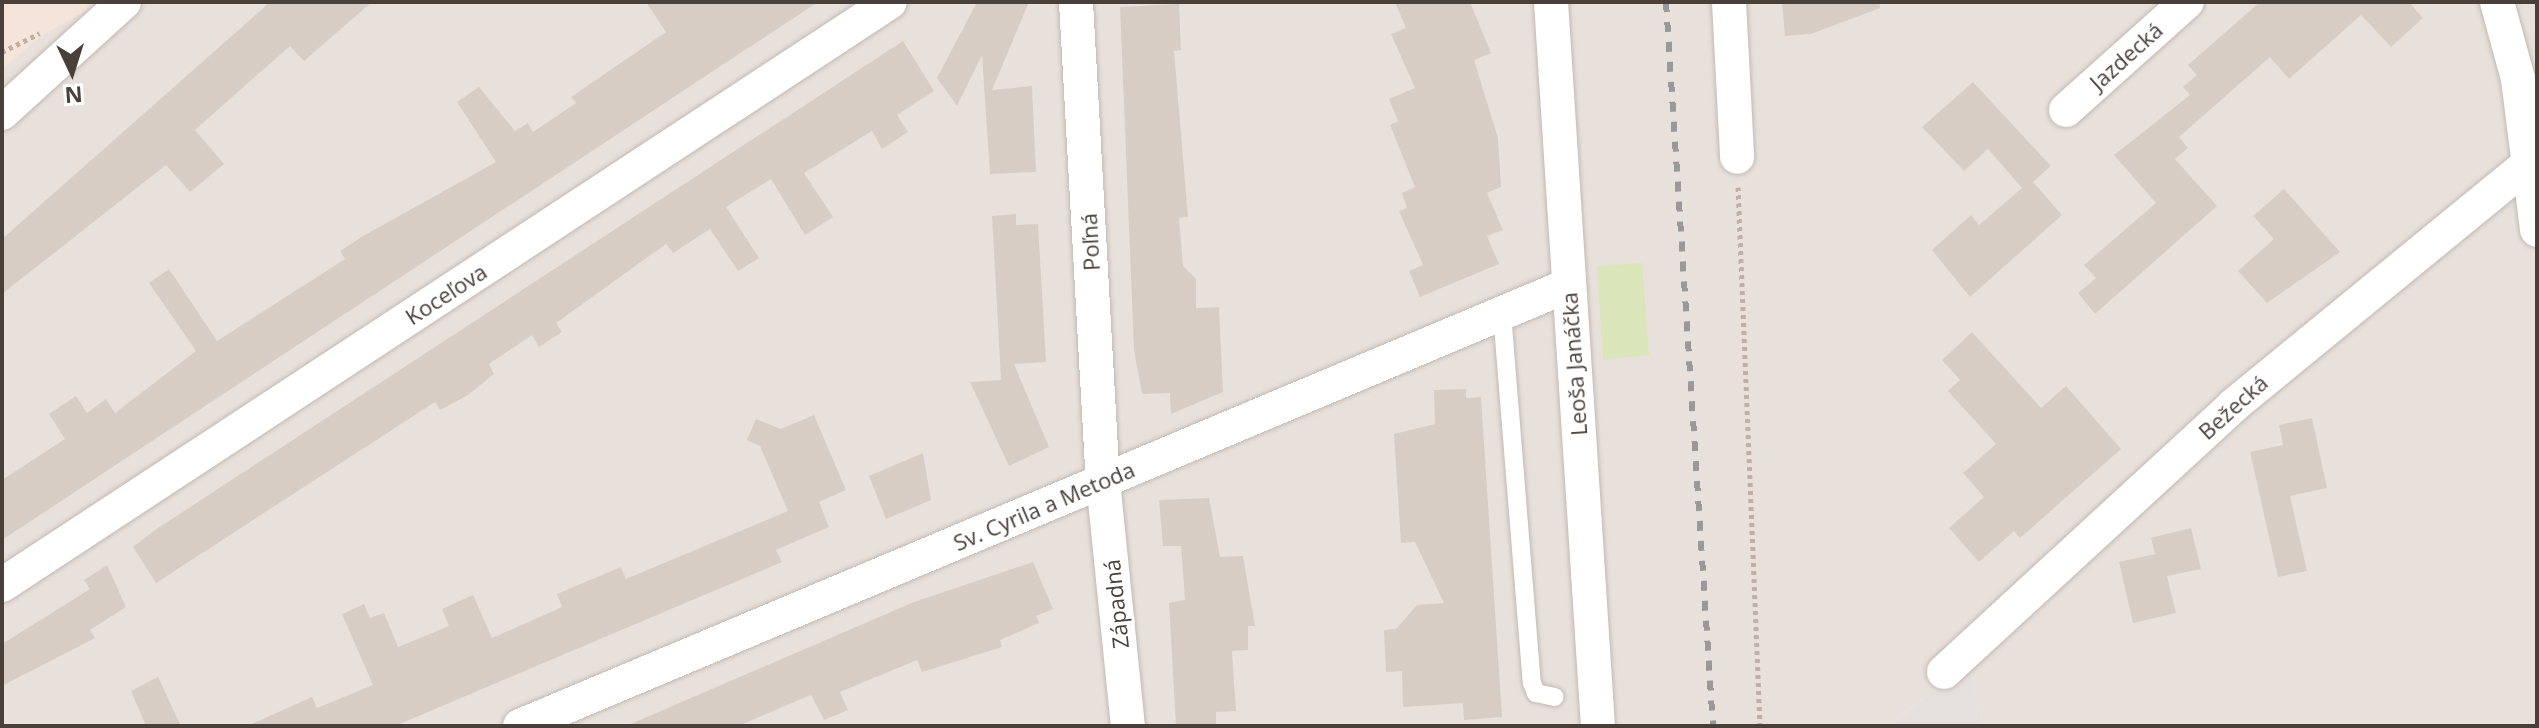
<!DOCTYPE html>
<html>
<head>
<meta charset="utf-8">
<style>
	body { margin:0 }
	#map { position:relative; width:2539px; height:728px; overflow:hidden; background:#f5f0ec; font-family:"Open Sans",sans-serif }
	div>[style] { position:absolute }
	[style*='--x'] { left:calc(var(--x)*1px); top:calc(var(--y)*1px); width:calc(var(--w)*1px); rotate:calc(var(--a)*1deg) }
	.residential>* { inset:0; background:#e8e1db }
	.commercial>* { inset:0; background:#f4e4da }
	.industrial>* { inset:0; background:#e5e0dd }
	.green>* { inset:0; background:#dae5b9 }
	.building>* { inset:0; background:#d8cdc5 }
	.path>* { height:5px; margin-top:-2.5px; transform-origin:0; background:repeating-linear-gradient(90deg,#c0afa2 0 4px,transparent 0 8px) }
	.roads { filter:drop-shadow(0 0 2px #c3b9b2) drop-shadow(0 0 2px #c3b9b2) }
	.service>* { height:18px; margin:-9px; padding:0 9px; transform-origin:9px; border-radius:9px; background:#fff }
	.minor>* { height:34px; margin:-17px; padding:0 17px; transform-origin:17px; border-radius:17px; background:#fff }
	.rail>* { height:6px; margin-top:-3px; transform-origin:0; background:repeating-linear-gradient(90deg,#999 0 10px,transparent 0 20px) }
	span { translate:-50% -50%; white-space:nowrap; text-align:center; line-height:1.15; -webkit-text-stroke:6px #fff; paint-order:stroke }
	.street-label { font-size:22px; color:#49403a }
	.frame { position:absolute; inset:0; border:4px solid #49403a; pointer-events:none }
	.north { position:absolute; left:32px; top:32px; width:80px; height:80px; -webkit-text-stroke:6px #fff; paint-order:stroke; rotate:176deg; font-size:22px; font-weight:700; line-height:32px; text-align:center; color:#49403a }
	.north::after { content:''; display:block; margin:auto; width:28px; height:36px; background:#49403a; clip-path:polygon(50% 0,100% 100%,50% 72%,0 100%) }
</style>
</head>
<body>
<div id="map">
	<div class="residential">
		<div style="clip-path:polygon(2px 2px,2537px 2px,2537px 726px,1983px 726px,1969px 663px,1889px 726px,2px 726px)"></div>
	</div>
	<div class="commercial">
		<div style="clip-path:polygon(2px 2px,101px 2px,38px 38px,2px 70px)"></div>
	</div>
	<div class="industrial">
		<div style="clip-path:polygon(1969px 663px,1983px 726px,1889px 726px)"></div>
	</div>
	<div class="green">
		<div style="clip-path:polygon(1642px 263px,1649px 355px,1603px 360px,1597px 266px)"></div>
	</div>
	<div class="building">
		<div style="clip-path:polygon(270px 2px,372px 2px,304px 61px,290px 46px,195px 130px,224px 164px,190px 192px,166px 165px,2px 294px,2px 239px)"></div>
		<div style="clip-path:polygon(646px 2px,818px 2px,2px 540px,2px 480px,65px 439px,49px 414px,76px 396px,87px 413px,106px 399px,115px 413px,196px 351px,149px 283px,169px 269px,217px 341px,345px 259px,340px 251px,363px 236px,496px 162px,457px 102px,479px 87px,515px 131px,528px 123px,533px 132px,576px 103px,571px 97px,666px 32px)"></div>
		<div style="clip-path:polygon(977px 2px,1029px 2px,992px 90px,1032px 86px,1036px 172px,990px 174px,982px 55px,957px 106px,937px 78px)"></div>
		<div style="clip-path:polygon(1395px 2px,1470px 2px,1491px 53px,1474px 60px,1498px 138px,1501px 187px,1487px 193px,1503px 230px,1487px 236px,1499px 264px,1420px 297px,1409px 271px,1423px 265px,1399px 211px,1407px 208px,1402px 193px,1415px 187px,1390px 125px,1398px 121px,1389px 99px,1415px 88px,1391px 34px,1406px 28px)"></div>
		<div style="clip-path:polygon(1782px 2px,1879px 2px,1880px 8px,1811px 34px,1785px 36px)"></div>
		<div style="clip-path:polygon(2260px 2px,2409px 2px,2423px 18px,2391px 47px,2361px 15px,2289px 79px,2270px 57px,2179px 137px,2188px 148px,2175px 159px,2217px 206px,2095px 314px,2078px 293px,2096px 278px,2084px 265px,2156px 203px,2114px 155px,2190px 95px,2183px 87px,2197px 75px,2188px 65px)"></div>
		<div style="clip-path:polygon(1179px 4px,1181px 50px,1174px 51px,1188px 217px,1179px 218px,1183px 266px,1196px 279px,1196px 308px,1219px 307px,1223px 392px,1171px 414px,1170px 393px,1142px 394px,1134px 350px,1120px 7px)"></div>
		<div style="clip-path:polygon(903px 41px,934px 91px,897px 115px,908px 132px,882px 149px,872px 131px,804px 173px,833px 217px,805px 235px,771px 179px,726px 207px,759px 258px,738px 271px,710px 229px,673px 253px,666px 244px,556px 323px,562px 332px,539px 347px,532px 335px,489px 364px,494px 374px,468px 395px,440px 410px,435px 402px,156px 583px,133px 547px,155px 530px)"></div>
		<div style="clip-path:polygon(1973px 82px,2051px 166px,2033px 182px,2062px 215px,1970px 297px,1932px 250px,1971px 215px,1979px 225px,2022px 188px,1988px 149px,1964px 171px,1922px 127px)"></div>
		<div style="clip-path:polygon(2284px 189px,2340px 252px,2267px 303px,2238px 271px,2274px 239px,2253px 216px)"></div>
		<div style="clip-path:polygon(1016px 214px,1016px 225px,1038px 224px,1046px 362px,1014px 364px,1049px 447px,1009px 466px,970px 382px,1001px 380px,992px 216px)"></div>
		<div style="clip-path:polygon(1972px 332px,2041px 408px,2066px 386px,2121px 449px,2020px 538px,2014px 531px,1979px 562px,1949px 528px,1984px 497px,1963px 473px,1996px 444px,1948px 391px,1960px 380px,1942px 360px)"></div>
		<div style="clip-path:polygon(1466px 389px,1466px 398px,1481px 397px,1502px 717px,1464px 720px,1463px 703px,1403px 707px,1402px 671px,1386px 672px,1384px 630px,1396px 629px,1417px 605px,1444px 603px,1415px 542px,1401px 543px,1394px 434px,1435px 424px,1434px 390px)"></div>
		<div style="clip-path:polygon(814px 415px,846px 490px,819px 502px,829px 527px,776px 550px,782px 562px,395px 726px,247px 726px,312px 697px,317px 708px,373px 685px,342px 614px,364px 604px,370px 618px,384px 613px,398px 647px,449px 626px,442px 609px,473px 595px,492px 638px,562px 607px,557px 594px,621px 567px,626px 579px,788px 511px,760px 446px,747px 440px,756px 419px,781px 429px)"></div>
		<div style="clip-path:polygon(2312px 418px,2327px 488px,2290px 496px,2307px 571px,2278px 577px,2250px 452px,2283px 445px,2279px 425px)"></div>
		<div style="clip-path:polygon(923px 453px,931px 500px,886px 519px,869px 476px)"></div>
		<div style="clip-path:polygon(1209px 498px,1220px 557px,1243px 556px,1255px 626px,1248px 626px,1248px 650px,1232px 651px,1236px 711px,1216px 712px,1216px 726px,1176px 726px,1169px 603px,1185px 600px,1181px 546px,1163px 546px,1159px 500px)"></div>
		<div style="clip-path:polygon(2191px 528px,2201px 569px,2167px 576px,2176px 613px,2133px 623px,2119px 562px,2155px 554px,2151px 538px)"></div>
		<div style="clip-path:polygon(1033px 562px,1053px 609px,1036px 616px,1039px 623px,1000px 640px,1002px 647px,922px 672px,917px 660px,840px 692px,848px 710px,824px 720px,811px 695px,738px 726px,626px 726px,914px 602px)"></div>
		<div style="clip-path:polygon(107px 565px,126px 607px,90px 630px,95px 638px,2px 686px,2px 644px,90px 589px,84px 580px)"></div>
		<div style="clip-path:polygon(158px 677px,181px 726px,146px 726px,131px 691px)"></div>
	</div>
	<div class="path">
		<div style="--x:2;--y:52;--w:42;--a:-26.6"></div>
		<div style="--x:1738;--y:187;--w:539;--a:87.66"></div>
	</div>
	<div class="roads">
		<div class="service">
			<div style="--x:1502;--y:313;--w:371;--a:85.4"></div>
			<div style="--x:1532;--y:683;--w:11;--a:68"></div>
			<div style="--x:1536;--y:693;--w:19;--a:12"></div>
		</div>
		<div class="minor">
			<div style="--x:1076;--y:2;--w:480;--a:86.8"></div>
			<div style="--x:1103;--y:481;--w:246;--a:84.2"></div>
			<div style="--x:1551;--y:2;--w:726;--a:86.29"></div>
			<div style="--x:1729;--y:2;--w:155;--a:87"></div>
			<div style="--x:2497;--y:2;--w:80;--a:74.7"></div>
			<div style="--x:2518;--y:79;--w:152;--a:82.8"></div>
			<div style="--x:2066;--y:110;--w:162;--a:-41.8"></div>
			<div style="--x:2;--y:113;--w:165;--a:-42.3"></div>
			<div style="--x:2;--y:585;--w:1062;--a:-33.29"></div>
			<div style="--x:1944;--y:672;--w:394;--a:-42.6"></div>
			<div style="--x:2234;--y:405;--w:392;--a:-39.3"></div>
			<div style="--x:520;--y:726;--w:1138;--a:-22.8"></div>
		</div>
	</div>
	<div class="rail">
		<div style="--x:1666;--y:2;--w:726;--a:86.29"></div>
	</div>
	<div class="street-label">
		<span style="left:2126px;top:56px;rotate:-42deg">Jazdecká</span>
		<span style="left:1090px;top:242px;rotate:-93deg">Poľná</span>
		<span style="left:446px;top:294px;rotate:-33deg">Koceľova</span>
		<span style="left:1574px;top:364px;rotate:-94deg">Leoša Janáčka</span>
		<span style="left:2233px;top:407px;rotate:-42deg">Bežecká</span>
		<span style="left:1044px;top:506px;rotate:-23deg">Sv. Cyrila a Metoda</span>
		<span style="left:1116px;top:604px;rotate:-96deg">Západná</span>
	</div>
	<div class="frame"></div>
	<div class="north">N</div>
</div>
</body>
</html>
